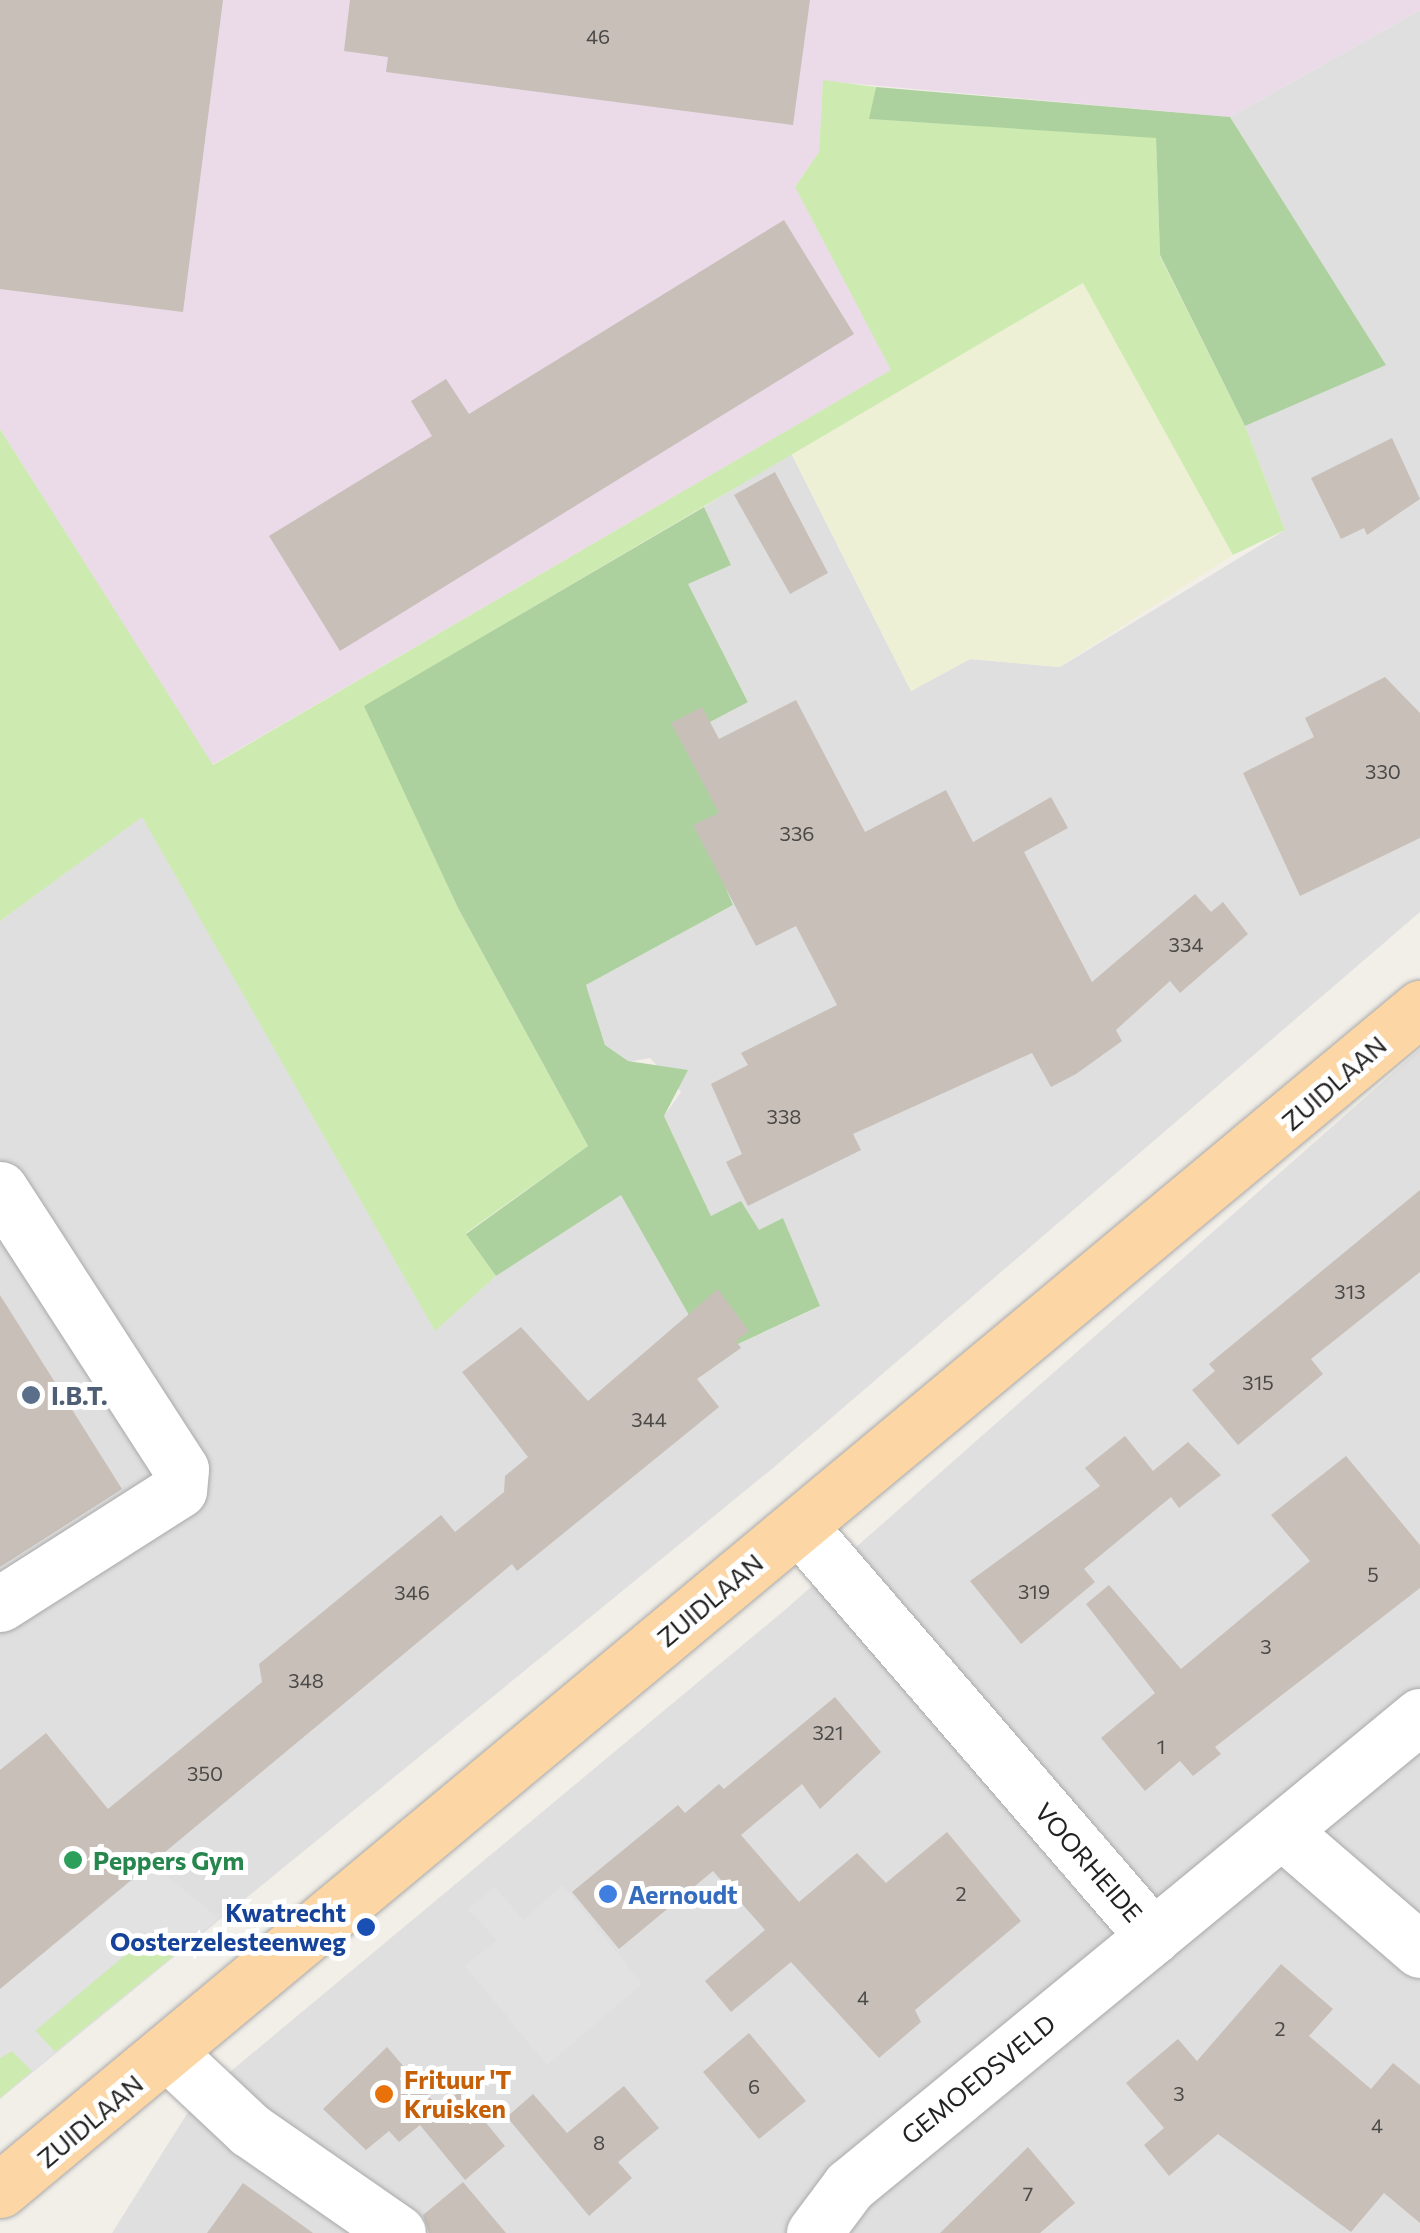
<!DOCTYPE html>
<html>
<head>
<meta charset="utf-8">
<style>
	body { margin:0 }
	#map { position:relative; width:1420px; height:2233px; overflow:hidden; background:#f2efe9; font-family:Commissioner,sans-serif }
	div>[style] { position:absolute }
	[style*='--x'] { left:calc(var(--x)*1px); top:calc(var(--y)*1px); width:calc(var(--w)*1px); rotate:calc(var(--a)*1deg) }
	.residential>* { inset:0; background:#e0dfdf }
	.industrial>* { inset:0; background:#ebdbe8 }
	.farmland>* { inset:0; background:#eef0d5 }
	.grass>* { inset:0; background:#cdebb0 }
	.forest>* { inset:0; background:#add19e }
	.parking>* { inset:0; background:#e2e2e2 }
	.building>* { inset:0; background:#c7bfb8 }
	.roads { filter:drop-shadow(0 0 2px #a9a9a9) drop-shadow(0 0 2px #a9a9a9) }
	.minor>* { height:55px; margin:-27.5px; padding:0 27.5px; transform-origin:27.5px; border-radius:27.5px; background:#fff }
	.major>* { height:55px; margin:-27.5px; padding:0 27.5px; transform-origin:27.5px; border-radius:27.5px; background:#fcd6a4 }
	.dots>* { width:28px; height:28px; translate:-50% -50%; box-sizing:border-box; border:5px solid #fff; border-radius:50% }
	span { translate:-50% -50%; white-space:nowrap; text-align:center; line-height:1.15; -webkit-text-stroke:10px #fff; paint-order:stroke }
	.number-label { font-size:20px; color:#4b4948 }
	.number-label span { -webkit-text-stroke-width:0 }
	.street-label { font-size:25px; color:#222 }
	.service-label { font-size:25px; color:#4e5e75; font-weight:700 }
	.left { translate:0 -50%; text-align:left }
	.leisure-label { font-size:25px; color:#27864d; font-weight:700 }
	.shop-label { font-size:25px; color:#366cbe; font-weight:700 }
	.transit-label { font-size:25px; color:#164399; font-weight:700 }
	.right { translate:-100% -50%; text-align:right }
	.food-label { font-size:25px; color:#c56008; font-weight:700 }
</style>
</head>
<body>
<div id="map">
	<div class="residential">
		<div style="clip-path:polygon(1420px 10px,1420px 912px,773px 1468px,0 2099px,0 921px,142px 816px,435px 1330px,496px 1276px,621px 1194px,712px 1356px,819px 1307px,783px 1218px,759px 1231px,711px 1216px,664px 1116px,681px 1092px,650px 1058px,628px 1062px,605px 1045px,586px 985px,733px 905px,708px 848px,686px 733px,748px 701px,687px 583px,730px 565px,704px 507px,791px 453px,911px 691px,970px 659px,1060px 667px,1285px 530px,1245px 426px,1385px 364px,1230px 117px)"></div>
		<div style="clip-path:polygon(1420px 1049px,1420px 2233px,112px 2233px,195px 2101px,786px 1609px)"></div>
	</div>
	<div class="industrial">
		<div style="clip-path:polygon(0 0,1420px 0,1420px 10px,1230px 117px,823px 81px,819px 152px,795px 187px,892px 370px,212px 765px,0 429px)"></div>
	</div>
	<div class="farmland">
		<div style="clip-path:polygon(1084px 283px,1233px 555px,1059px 667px,970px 659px,911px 691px,791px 453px)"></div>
	</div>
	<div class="grass">
		<div style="clip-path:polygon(823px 80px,876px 87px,870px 119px,1156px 137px,1160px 256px,1245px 426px,1285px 530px,1233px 555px,1083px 283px,365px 706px,458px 908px,588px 1146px,466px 1233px,496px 1276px,435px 1331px,142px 817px,0 921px,0 429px,213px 765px,891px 370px,795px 187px,819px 152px)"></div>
		<div style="clip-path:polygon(155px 1930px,177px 1953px,55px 2052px,35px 2031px)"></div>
		<div style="clip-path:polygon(12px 2051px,32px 2071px,0 2098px,0 2058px)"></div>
	</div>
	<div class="forest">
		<div style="clip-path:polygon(876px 87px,1230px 117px,1386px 365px,1245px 426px,1160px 255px,1156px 138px,869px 119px)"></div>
		<div style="clip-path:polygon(704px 507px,731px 565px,688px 584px,748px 702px,687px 734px,739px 834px,709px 848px,733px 905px,586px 985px,605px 1045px,628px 1061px,688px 1070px,664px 1116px,711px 1216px,741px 1201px,759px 1230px,783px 1218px,820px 1306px,712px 1356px,621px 1195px,496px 1276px,466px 1234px,588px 1146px,458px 908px,364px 706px)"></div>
	</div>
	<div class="parking">
		<div style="clip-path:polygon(141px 1854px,218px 1918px,177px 1953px,155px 1930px,35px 2030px,55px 2052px,32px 2071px,12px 2051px,0 2058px,0 1989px,150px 1866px)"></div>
		<div style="clip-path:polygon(563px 1885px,642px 1984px,547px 2065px,465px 1966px,497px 1940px,468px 1909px,495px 1887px,523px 1920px)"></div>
	</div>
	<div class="building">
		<div style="clip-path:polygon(0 0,223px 0,183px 312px,0 289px)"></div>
		<div style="clip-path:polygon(350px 0,810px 0,793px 125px,386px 72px,388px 57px,344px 51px)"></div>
		<div style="clip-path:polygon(784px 220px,854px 334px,340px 651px,269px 536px,432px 436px,411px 401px,446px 379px,469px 414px)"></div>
		<div style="clip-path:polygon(1392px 438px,1420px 499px,1367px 535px,1364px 528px,1341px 539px,1311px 478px)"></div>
		<div style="clip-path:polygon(775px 472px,828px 573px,790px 594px,734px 495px)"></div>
		<div style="clip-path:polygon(1385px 677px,1420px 713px,1420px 838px,1300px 896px,1243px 773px,1314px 737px,1305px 718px)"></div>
		<div style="clip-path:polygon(796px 700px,865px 832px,946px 790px,973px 842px,1051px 797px,1068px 828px,1024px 852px,1092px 982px,1195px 894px,1211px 912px,1223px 902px,1248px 934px,1180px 993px,1170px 981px,1116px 1030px,1122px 1041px,1076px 1074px,1051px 1087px,1032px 1053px,853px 1134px,861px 1150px,748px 1206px,726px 1162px,742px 1154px,711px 1084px,748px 1065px,741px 1053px,837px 1005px,796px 926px,756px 946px,693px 825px,719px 813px,671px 723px,702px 707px,719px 739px)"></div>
		<div style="clip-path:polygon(1420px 1190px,1420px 1272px,1311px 1359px,1323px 1374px,1238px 1445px,1192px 1390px,1215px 1371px,1209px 1364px)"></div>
		<div style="clip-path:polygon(718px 1289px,749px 1331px,736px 1341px,741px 1348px,697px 1379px,719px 1407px,517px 1571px,512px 1564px,0 1989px,0 1770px,46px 1733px,108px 1809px,262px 1682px,259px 1664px,441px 1515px,455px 1532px,504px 1492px,505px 1476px,528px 1457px,462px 1372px,521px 1327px,588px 1401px)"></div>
		<div style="clip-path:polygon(0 1295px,122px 1489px,0 1567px)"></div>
		<div style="clip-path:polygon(1125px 1436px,1153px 1471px,1188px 1442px,1221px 1475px,1179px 1508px,1171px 1497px,1084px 1569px,1095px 1582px,1021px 1644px,970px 1581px,1100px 1486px,1085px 1468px)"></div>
		<div style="clip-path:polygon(1346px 1456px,1420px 1545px,1420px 1588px,1215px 1747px,1221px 1754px,1193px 1776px,1180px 1761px,1145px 1791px,1101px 1738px,1155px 1693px,1086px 1604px,1109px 1585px,1181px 1669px,1310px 1561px,1271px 1515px)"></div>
		<div style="clip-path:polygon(835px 1697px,881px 1752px,820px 1809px,802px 1784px,741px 1835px,799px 1902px,857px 1853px,886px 1883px,947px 1832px,1021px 1921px,915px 2010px,921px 2022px,879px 2058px,791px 1962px,731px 2012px,705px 1981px,765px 1930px,713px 1871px,619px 1949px,572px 1892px,678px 1805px,685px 1813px,719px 1784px,724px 1789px)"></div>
		<div style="clip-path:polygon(1281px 1964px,1333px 2009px,1309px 2036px,1371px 2089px,1393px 2063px,1420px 2085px,1420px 2223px,1384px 2193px,1351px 2232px,1218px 2134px,1169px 2176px,1144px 2145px,1164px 2128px,1126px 2083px,1178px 2039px,1197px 2061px)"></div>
		<div style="clip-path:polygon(749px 2033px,806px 2101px,759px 2139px,703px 2072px)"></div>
		<div style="clip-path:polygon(387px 2047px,439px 2108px,460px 2091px,505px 2146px,465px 2180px,420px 2125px,399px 2142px,389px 2131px,366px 2150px,323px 2109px)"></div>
		<div style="clip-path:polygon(624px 2086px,659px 2128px,618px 2162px,632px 2178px,589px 2216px,507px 2117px,533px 2094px,567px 2133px)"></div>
		<div style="clip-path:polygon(1028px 2147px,1075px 2203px,1040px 2233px,940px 2233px)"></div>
		<div style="clip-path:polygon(463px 2182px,506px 2233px,429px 2233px,423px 2215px)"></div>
		<div style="clip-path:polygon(243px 2183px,313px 2233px,207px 2233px)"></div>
	</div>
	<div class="roads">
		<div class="minor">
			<div style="--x:0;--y:1189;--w:333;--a:57.1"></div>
			<div style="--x:181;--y:1469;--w:21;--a:95"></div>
			<div style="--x:179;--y:1490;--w:212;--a:147.5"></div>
			<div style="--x:799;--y:1526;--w:542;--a:49.19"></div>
			<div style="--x:1153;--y:1936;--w:346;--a:-39.5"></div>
			<div style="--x:1282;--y:1831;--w:182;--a:40.8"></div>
			<div style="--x:170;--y:2055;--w:110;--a:43.2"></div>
			<div style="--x:250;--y:2130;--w:180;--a:34.8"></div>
			<div style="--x:814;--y:2233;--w:59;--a:-53.3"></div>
			<div style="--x:849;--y:2186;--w:394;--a:-39.4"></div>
		</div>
		<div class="major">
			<div style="--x:0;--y:2190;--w:1848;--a:-39.77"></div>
		</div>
	</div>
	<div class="dots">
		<div style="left:31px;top:1395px;background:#5c6f8a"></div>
		<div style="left:73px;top:1860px;background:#2e9e5b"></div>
		<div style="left:608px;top:1894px;background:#3f7fe0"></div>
		<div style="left:366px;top:1927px;background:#1a4fb4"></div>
		<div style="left:384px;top:2094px;background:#e8710a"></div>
	</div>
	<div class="number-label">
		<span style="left:598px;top:36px">46</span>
		<span style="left:1383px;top:771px">330</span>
		<span style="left:797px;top:833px">336</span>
		<span style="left:1186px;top:944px">334</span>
		<span style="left:784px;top:1116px">338</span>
		<span style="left:1350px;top:1291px">313</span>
		<span style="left:1258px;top:1382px">315</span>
		<span style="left:649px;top:1419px">344</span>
		<span style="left:1373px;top:1574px">5</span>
		<span style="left:1034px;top:1591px">319</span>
		<span style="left:412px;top:1592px">346</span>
		<span style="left:1266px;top:1646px">3</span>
		<span style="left:306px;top:1680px">348</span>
		<span style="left:828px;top:1732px">321</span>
		<span style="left:1161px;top:1746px">1</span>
		<span style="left:205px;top:1773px">350</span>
		<span style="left:961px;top:1893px">2</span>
		<span style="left:863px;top:1997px">4</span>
		<span style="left:1280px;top:2028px">2</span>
		<span style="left:754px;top:2086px">6</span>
		<span style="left:1179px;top:2093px">3</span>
		<span style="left:1377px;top:2125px">4</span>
		<span style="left:599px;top:2142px">8</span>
		<span style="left:1028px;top:2193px">7</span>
	</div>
	<div class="street-label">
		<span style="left:1334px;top:1083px;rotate:-41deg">ZUIDLAAN</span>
		<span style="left:710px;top:1600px;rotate:-40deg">ZUIDLAAN</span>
		<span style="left:1089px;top:1862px;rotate:49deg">VOORHEIDE</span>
		<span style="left:978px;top:2079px;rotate:-39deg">GEMOEDSVELD</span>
		<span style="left:90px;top:2121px;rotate:-40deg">ZUIDLAAN</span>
	</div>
	<div class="service-label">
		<span class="left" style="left:51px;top:1395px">I.B.T.</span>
	</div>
	<div class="leisure-label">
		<span class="left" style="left:93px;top:1860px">Peppers Gym</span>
	</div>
	<div class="shop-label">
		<span class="left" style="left:628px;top:1894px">Aernoudt</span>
	</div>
	<div class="transit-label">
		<span class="right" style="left:346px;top:1927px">Kwatrecht<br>Oosterzelesteenweg</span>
	</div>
	<div class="food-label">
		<span class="left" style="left:404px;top:2094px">Frituur 'T<br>Kruisken</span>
	</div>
</div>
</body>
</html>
